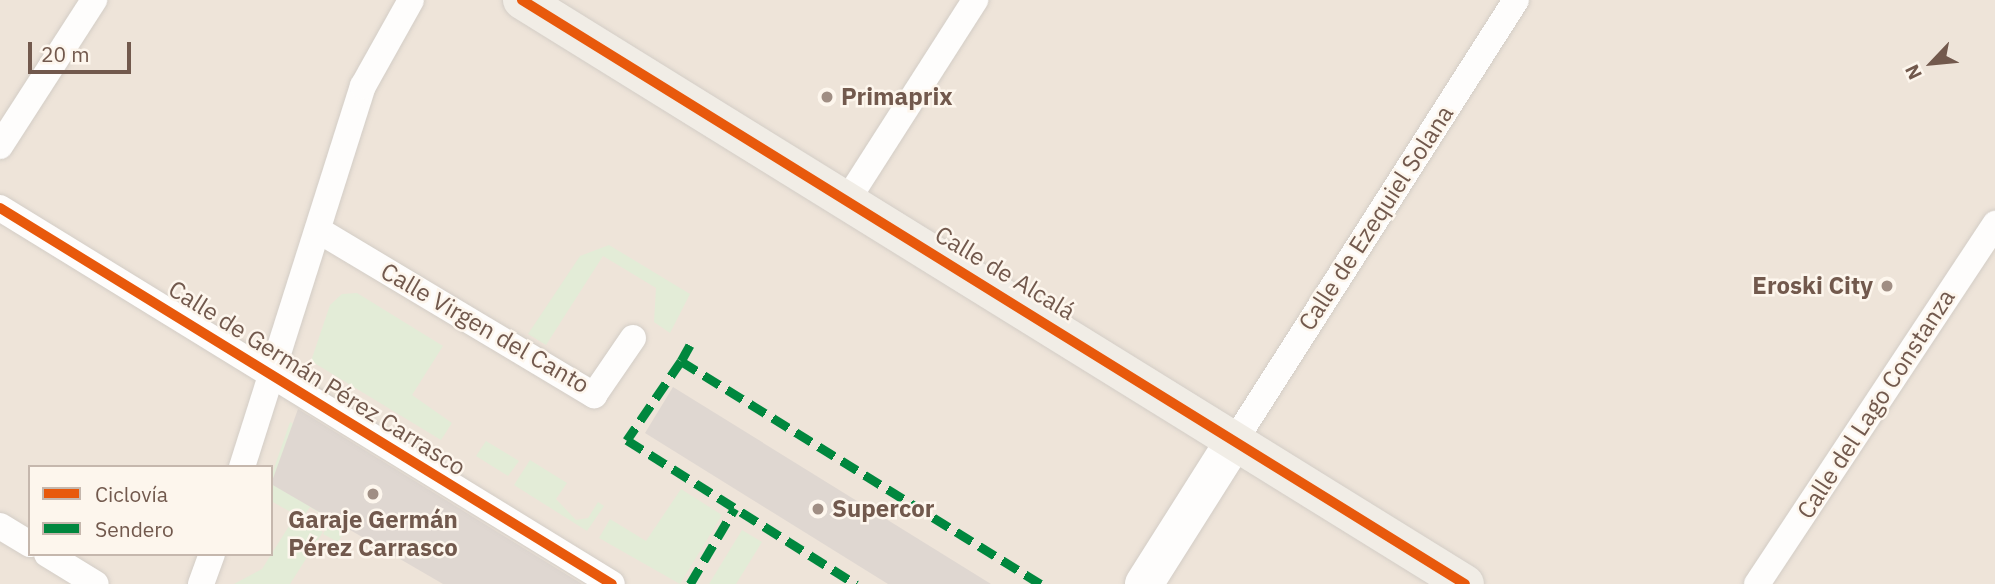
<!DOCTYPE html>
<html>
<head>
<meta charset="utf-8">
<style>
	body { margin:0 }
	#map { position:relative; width:1995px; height:584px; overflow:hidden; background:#f6f1eb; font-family:"IBM Plex Sans",sans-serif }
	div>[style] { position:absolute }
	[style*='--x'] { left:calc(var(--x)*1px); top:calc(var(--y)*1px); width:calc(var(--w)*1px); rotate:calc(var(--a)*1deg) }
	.residential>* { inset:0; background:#eee4d9 }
	.green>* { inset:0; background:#e3ecd7 }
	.building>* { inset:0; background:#dfd7d1 }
	.roads { filter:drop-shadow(0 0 2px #d3cdc6) drop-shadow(0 0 2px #d3cdc6) }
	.street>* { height:26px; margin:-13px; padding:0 13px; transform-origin:13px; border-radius:13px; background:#fefdfc }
	.secondary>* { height:38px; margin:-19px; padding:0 19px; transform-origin:19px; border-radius:19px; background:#fefdfc }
	.primary>* { height:38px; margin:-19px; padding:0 19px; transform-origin:19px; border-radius:19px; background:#f1ede6 }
	.quiet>* { height:9px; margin-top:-4.5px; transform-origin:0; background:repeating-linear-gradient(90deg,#00873e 0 18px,transparent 0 27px) }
	.cycleway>* { height:10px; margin:-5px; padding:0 5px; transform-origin:5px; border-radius:5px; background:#e8590c }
	.dots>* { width:19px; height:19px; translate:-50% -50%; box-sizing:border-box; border:4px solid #fdf6ed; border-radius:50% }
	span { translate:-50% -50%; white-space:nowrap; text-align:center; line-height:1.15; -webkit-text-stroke:5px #fdf6ed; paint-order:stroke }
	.poi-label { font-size:24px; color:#72594d; font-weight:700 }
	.left { translate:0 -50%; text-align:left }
	.right { translate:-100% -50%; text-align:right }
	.street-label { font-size:24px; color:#72594d }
	.legend { position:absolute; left:28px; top:465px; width:245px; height:91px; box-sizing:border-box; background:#fdf6ed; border:2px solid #c5b7ad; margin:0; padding:9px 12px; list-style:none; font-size:21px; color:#72594d }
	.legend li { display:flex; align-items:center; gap:14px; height:35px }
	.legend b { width:35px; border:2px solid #c5b7ad }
	.north { position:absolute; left:1897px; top:28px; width:70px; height:70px; -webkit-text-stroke:5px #fdf6ed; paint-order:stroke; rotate:244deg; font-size:19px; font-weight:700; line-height:28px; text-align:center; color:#72594d }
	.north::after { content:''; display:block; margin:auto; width:24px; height:32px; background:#72594d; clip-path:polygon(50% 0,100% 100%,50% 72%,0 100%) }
	.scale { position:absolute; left:28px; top:42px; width:103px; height:32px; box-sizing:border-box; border:4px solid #72594d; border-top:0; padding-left:9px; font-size:21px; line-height:24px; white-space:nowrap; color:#72594d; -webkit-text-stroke:5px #fdf6ed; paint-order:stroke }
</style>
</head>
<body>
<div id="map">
	<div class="residential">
		<div style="clip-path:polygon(evenodd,0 0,1995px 0,1995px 584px,0 584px,0 0,30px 467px,271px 467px,271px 554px,30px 554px,30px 467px)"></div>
	</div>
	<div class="green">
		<div style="clip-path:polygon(609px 245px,690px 294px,670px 333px,654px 322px,656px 288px,603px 256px,546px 345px,528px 334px,580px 256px)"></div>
		<div style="clip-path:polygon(357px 293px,443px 346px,412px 395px,452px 423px,441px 440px,311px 361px,330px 305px,342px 294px)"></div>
		<div style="clip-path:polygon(290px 422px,365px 467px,347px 527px,338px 542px,323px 534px,331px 520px,310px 507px,302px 519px,323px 532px,290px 584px,234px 584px,262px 569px,296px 515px,271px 501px,271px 477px)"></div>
		<div style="clip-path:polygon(486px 441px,519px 461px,508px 476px,476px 456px)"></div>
		<div style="clip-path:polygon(530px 460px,567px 483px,556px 499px,576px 520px,588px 518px,598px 502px,604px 506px,587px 531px,514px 485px)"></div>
		<div style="clip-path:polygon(681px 489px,722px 515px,680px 584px,599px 538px,610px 519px,646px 541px)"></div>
		<div style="clip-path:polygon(742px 530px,762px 542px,736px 584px,709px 584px)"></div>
	</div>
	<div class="building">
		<div style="clip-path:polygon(673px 387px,991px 584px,888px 584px,645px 433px)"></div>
		<div style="clip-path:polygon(298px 409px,582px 584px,443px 584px,271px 484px)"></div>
	</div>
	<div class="roads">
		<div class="street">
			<div style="--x:0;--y:146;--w:174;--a:-57.2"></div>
			<div style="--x:846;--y:202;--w:240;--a:-57.4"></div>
			<div style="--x:0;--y:208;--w:718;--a:31.57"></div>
			<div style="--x:318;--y:230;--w:322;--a:30.9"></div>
			<div style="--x:594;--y:395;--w:69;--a:-55.6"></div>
			<div style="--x:1237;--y:437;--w:518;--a:-57.44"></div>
			<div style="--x:242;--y:467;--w:400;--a:-72.4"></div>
			<div style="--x:363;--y:86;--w:98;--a:-60.8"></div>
			<div style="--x:0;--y:526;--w:35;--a:31"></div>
			<div style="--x:47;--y:554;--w:57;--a:31.5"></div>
			<div style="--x:201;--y:584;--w:32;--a:-70"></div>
			<div style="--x:1757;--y:584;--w:432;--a:-56.5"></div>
		</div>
		<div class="secondary">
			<div style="--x:1144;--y:584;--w:174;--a:-57.7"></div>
		</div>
		<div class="primary">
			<div style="--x:522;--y:0;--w:1109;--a:31.77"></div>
		</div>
	</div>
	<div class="quiet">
		<div style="--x:690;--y:345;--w:18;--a:119"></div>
		<div style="--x:681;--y:361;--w:423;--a:31.8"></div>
		<div style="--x:681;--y:361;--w:96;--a:124.4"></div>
		<div style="--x:627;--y:440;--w:271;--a:32.2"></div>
		<div style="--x:690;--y:584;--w:88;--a:-59.4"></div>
	</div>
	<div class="cycleway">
		<div style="--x:522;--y:0;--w:1109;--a:31.77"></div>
		<div style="--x:0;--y:208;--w:718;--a:31.57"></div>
	</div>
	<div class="dots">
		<div style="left:827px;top:97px;background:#a08e84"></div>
		<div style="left:1887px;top:286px;background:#a08e84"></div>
		<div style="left:373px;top:494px;background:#a08e84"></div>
		<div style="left:818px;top:509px;background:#a08e84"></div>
	</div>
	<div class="poi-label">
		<span class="left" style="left:841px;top:97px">Primaprix</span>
		<span class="right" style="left:1873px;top:286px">Eroski City</span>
		<span class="left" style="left:832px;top:509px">Supercor</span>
		<span style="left:373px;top:534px">Garaje Germán<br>Pérez Carrasco</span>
	</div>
	<div class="street-label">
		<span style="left:1376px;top:218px;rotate:-57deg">Calle de Ezequiel Solana</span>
		<span style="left:1005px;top:273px;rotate:31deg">Calle de Alcalá</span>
		<span style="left:485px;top:328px;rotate:30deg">Calle Virgen del Canto</span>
		<span style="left:317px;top:378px;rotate:32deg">Calle de Germán Pérez Carrasco</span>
		<span style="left:1876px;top:404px;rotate:-57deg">Calle del Lago Constanza</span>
	</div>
	<ul class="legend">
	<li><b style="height:9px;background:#e8590c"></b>Ciclovía</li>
	<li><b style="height:9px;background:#00873e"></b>Sendero</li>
	</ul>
	<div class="north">N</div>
	<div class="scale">20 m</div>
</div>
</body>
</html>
